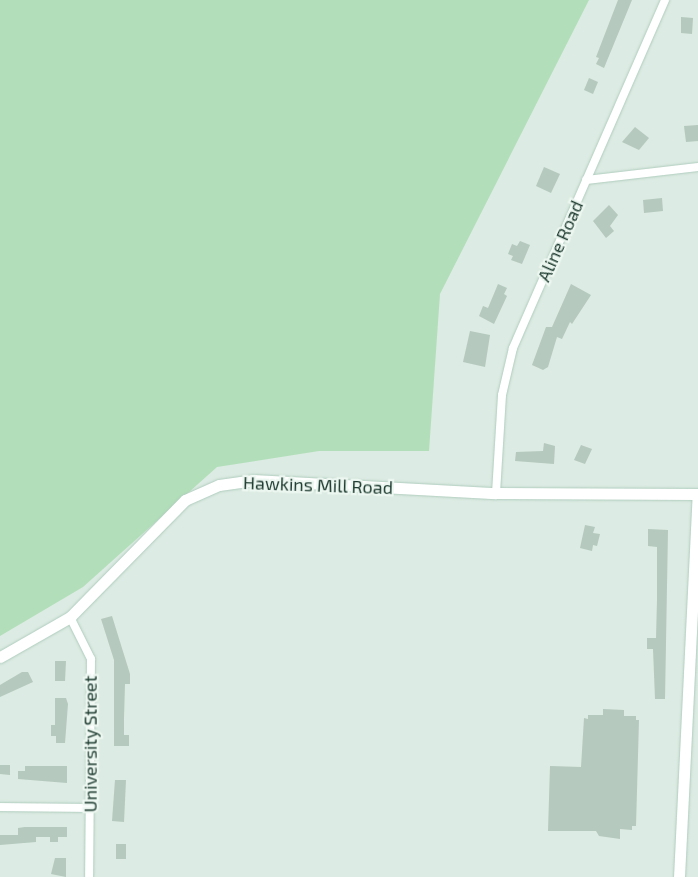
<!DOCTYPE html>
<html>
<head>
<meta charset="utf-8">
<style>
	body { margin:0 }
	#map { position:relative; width:698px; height:877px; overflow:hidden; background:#dcebe3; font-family:"Exo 2",sans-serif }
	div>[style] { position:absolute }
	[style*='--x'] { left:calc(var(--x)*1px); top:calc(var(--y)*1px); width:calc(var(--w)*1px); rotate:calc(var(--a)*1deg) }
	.green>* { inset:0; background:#b2dfb9 }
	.building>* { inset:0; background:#b5c9be }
	.roads { filter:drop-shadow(0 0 1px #afccbe) drop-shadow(0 0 1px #afccbe) }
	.street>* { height:8px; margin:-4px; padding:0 4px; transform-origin:4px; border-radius:4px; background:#fff }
	.secondary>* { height:11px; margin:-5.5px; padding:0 5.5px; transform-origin:5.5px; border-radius:5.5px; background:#fff }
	span { translate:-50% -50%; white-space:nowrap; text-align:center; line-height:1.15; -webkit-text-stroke:4.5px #edf7f1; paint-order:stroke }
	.street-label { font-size:18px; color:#1d3b30 }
</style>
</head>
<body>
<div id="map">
	<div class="green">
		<div style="clip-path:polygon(0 0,589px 0,440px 294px,429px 451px,319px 451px,217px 467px,83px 587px,0 636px)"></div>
	</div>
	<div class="building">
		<div style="clip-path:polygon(618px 0,632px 0,604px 68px,596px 64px,599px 58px,596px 57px)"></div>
		<div style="clip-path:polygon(681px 17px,693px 18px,692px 34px,681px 33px)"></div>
		<div style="clip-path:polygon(589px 78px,598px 82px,593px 94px,584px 90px)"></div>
		<div style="clip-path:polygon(698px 125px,698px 141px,686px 142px,684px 126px)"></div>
		<div style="clip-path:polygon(635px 127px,649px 138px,639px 150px,622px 142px)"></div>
		<div style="clip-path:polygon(544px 167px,560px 174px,551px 193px,536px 186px)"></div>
		<div style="clip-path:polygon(662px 198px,663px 211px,644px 213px,643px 200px)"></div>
		<div style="clip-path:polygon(609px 205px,618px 215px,610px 226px,614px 231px,606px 238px,593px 221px)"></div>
		<div style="clip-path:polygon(520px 241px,530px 245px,522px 264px,511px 260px,513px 256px,508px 254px,512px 244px,517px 246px)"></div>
		<div style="clip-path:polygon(498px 284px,507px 288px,504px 294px,507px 296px,494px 324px,479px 316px,483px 306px,488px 308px)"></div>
		<div style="clip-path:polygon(571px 284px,591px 295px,572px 324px,570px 322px,562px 339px,557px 337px,548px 367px,543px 370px,532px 365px,546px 327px,552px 327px)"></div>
		<div style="clip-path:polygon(470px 331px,490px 335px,485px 367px,463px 362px)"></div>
		<div style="clip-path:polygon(544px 443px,555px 446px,554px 464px,515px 461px,516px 452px,543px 451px)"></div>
		<div style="clip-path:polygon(581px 445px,592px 449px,585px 464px,574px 460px)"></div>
		<div style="clip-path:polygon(585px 525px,595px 527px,593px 533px,600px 534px,597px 546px,593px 545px,592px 551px,580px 548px)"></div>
		<div style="clip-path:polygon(648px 529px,668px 530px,665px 699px,655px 699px,653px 649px,647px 649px,647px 638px,656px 638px,657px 600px,657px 547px,648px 546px)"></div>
		<div style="clip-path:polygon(112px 616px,130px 674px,130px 684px,125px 684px,124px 718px,124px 735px,129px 735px,129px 746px,114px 746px,114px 660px,101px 619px)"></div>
		<div style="clip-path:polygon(55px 661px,66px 661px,65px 681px,55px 681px)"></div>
		<div style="clip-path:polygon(22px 672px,28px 672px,33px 682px,0 697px,0 685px)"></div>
		<div style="clip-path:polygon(55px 698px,66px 698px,68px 704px,65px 743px,56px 743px,56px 736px,51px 736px,51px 725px,55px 725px)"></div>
		<div style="clip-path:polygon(603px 709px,624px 710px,624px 716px,636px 716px,636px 720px,639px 720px,636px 826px,632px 826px,632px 830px,620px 829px,620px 839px,599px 836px,596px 831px,548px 831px,550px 766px,581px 767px,584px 718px,588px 719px,588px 715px,603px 715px)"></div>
		<div style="clip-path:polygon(0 765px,10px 765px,10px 775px,0 774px)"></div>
		<div style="clip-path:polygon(25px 766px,67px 766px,67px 783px,18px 779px,18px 771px,25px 771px)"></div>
		<div style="clip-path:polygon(115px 780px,126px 780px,124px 822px,112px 821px)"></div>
		<div style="clip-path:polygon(25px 827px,67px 827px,67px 837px,58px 837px,58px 842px,50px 842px,50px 837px,36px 837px,36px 842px,0 845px,0 835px,18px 835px,18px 828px)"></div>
		<div style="clip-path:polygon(116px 844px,126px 844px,126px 859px,116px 859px)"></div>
		<div style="clip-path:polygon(55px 858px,66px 858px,66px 877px,51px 874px)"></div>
	</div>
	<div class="roads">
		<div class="street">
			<div style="--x:586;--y:180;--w:113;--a:-6.6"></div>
			<div style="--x:496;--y:493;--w:98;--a:-86.5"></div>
			<div style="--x:502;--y:395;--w:48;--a:-76.8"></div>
			<div style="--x:513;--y:348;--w:380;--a:-66.4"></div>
			<div style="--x:70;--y:617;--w:47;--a:63.4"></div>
			<div style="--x:91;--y:659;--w:218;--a:90.5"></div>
			<div style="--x:0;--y:807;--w:90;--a:0.6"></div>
		</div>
		<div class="secondary">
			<div style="--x:0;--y:657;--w:81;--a:-29.7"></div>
			<div style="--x:70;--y:617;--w:164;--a:-45.5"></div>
			<div style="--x:185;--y:500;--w:37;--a:-24"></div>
			<div style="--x:219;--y:485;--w:34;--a:-8"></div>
			<div style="--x:253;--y:480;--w:243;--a:3.1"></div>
			<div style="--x:496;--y:493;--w:202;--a:0.3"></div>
			<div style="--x:679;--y:877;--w:383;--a:-87.2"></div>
		</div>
	</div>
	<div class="street-label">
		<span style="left:560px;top:241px;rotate:-66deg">Aline Road</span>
		<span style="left:318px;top:485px;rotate:2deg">Hawkins Mill Road</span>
		<span style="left:90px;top:744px;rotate:-90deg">University Street</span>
	</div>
</div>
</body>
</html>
